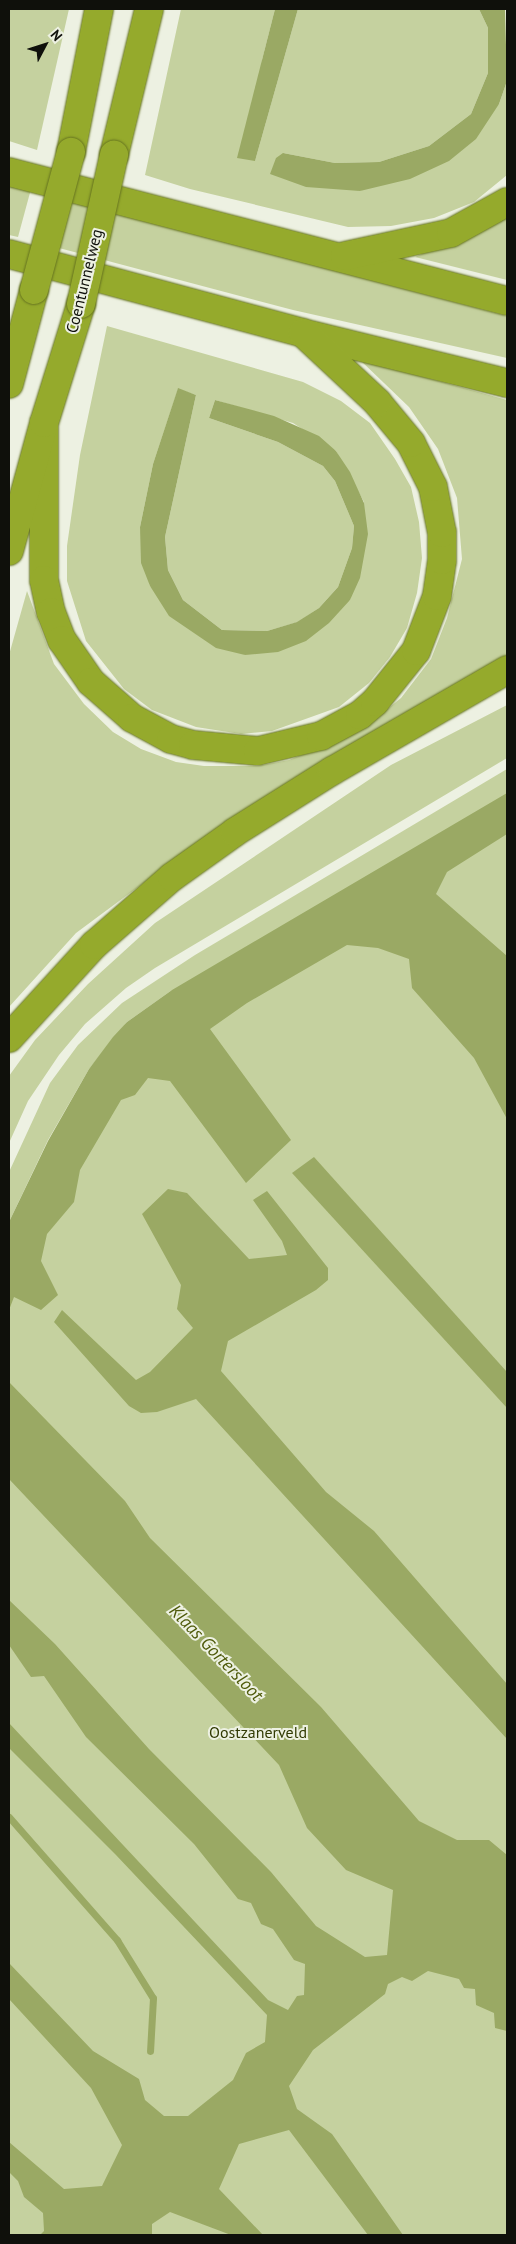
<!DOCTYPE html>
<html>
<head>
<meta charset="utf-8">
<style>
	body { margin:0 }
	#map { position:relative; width:516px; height:2244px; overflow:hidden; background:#edf1e2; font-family:"PT Sans",sans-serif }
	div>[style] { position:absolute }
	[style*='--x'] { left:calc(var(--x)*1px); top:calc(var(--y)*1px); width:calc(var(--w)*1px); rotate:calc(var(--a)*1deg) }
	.green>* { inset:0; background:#c5d19f }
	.water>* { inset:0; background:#9aa964 }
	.stream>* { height:7px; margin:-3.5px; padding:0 3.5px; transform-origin:3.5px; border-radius:3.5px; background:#9aa964 }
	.roads { filter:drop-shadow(0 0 1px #667420) drop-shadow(0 0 1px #667420) }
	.highway>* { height:28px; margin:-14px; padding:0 14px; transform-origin:14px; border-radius:14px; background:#95aa2c }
	.bridges { filter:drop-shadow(0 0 1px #667420) drop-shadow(0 0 1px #667420) }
	.highway-bridge>* { height:28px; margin:-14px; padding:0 14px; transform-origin:14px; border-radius:14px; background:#95aa2c }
	span { translate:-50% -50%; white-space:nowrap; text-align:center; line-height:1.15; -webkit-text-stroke:4px #edf1e2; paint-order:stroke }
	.street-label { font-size:16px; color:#0f100b }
	.park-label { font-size:16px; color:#313a03 }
	.water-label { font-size:18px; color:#4e5a0a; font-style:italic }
	.frame { position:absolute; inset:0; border:10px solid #0f100b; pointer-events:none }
	.north { position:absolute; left:20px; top:20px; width:50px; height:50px; -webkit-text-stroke:4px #edf1e2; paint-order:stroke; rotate:50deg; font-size:14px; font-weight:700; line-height:20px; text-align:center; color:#0f100b }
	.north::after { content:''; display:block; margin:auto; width:18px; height:22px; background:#0f100b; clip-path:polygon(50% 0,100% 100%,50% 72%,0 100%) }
</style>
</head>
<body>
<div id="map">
	<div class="green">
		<div style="clip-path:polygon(9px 9px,69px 9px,37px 150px,9px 141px)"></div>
		<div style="clip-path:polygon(181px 9px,275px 9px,262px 60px,255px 161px,298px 9px,479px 9px,488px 28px,488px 73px,471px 114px,429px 146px,379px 162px,335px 163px,283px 153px,360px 191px,499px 104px,507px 81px,507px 175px,474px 202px,434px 218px,391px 226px,348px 227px,190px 189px,145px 175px)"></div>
		<div style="clip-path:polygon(9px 182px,31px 189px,18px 237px,9px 235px)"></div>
		<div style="clip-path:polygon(71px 201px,507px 316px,507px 358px,293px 310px,59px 248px)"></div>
		<div style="clip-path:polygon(507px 212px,507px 280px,415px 257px,464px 236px)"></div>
		<div style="clip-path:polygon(evenodd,107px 326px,303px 382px,341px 401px,370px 423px,395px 459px,411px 487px,419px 522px,422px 558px,417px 593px,407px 628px,390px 657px,369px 683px,339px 707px,272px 731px,241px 734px,196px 727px,152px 710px,124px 689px,86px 641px,67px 581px,67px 546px,80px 455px,107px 326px,178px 389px,196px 395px,165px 537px,168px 570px,183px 600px,222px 630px,267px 631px,298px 622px,319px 608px,338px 587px,352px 548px,354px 526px,335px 481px,323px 466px,278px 442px,209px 418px,215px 400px,293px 423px,336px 451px,364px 502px,350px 600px,245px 655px,150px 586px,140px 527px,153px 464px,178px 389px)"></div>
		<div style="clip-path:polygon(359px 359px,507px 400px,507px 659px,165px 867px,76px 933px,9px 1007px,9px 655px,27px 591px,54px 664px,84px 704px,113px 732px,141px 749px,176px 762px,204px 766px,257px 766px,289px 760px,360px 731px,401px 698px,431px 659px,447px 618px,462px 559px,457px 498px,438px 449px,409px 407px)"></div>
		<div style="clip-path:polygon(507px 705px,507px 758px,155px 968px,126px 988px,85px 1024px,59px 1055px,28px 1101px,9px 1143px,9px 1076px,35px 1040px,88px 984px,155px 923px,391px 765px)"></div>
		<div style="clip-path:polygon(507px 769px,507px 2235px,9px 2235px,9px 1230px,172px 990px,127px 1022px,89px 1069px,48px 1140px,9px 1222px,9px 1172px,50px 1083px,78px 1045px,122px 1003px,195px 955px)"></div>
	</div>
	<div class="water">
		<div style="clip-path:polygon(275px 9px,298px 9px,255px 161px,237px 158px)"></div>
		<div style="clip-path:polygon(479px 9px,505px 9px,507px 81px,499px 104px,476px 139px,449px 161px,410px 179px,360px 191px,306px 187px,270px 174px,276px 158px,283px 153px,335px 163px,379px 162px,429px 146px,471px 114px,488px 73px,488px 28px)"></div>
		<div style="clip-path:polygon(178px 388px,196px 395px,165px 537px,168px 570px,183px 600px,222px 630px,267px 631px,297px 622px,319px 608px,338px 587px,352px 548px,354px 526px,335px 481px,323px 466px,278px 442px,209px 418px,215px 400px,274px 416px,319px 436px,336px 451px,350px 472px,364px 503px,368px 534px,360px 578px,350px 600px,329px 623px,306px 641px,278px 652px,245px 655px,216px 648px,169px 616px,150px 586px,141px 563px,140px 527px,153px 464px)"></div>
		<div style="clip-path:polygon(507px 793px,507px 834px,447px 872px,436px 894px,507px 956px,507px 1119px,474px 1058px,412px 988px,409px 959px,378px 948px,347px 945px,247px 1003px,210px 1029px,291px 1140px,246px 1183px,170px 1081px,148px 1078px,135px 1095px,121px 1100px,80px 1170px,74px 1202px,47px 1234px,41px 1261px,58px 1295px,41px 1310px,14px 1297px,9px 1310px,9px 1222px,48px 1141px,89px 1069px,113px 1037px,127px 1022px,172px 990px)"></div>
		<div style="clip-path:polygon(314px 1157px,507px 1372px,507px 1408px,292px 1173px)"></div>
		<div style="clip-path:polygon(168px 1189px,187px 1193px,249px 1259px,287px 1255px,282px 1241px,253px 1200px,267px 1191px,328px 1268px,328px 1280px,316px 1290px,228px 1341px,221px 1371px,326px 1492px,374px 1531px,507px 1684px,507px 1739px,196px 1399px,157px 1412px,141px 1413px,129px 1406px,54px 1322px,62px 1310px,136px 1380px,150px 1372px,193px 1328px,177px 1309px,181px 1285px,142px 1214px)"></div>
		<div style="clip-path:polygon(9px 1382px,125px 1501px,150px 1538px,321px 1707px,419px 1821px,457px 1840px,489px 1840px,507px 1855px,507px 2031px,495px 2028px,494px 2013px,476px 2005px,475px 1989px,464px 1988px,459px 1979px,428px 1971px,412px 1981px,402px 1977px,388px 1984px,385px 1994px,313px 2050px,289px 2086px,297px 2109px,332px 2134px,403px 2235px,368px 2235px,289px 2130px,239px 2144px,219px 2189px,263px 2235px,231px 2235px,170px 2212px,152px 2224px,152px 2235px,40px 2235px,44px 2231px,43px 2213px,24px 2197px,18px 2181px,9px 2172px,9px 2142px,64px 2189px,102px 2186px,122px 2145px,91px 2088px,9px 1999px,9px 1963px,93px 2051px,139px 2079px,145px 2100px,164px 2116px,188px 2116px,233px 2080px,246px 2053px,265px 2042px,267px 2015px,116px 1855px,9px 1748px,9px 1723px,268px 2000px,288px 2010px,297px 1996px,304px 1995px,305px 1964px,294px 1960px,273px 1929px,261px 1924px,251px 1903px,238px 1899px,194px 1844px,86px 1737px,44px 1676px,31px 1677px,9px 1645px,9px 1600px,55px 1644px,149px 1749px,271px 1872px,316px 1926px,365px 1957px,387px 1955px,393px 1890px,346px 1870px,307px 1828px,279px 1765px,9px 1479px)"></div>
	</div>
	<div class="stream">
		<div style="--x:9;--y:1817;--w:164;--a:48.7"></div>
		<div style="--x:117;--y:1940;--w:68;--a:58.2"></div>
		<div style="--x:153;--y:1998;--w:53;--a:93.2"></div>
	</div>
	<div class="roads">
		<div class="highway">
			<div style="--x:71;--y:152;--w:146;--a:-78.9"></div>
			<div style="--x:114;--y:155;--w:150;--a:-76.5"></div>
			<div style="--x:9;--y:172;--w:514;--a:14.52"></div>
			<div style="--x:9;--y:254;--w:304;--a:15"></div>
			<div style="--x:303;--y:333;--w:210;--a:13.8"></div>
			<div style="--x:345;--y:256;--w:108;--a:-12.2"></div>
			<div style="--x:451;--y:233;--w:64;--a:-29"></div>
			<div style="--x:9;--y:384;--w:97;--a:-75.1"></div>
			<div style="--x:44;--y:423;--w:157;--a:90"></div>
			<div style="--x:44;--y:580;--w:33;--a:78"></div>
			<div style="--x:51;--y:612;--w:30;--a:69"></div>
			<div style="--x:62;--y:640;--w:51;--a:55.4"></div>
			<div style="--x:91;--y:682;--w:55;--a:41.3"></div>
			<div style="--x:132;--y:718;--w:44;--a:28.3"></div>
			<div style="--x:171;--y:739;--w:23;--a:15"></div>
			<div style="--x:193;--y:745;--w:65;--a:5.3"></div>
			<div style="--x:258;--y:751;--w:65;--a:-13.4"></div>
			<div style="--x:321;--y:736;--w:44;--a:-28.3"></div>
			<div style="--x:360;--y:715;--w:20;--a:-41"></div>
			<div style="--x:375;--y:702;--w:65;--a:-51.2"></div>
			<div style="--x:416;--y:651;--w:59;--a:-69.1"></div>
			<div style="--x:437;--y:596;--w:36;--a:-82"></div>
			<div style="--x:442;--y:560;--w:27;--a:-90"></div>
			<div style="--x:442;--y:533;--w:47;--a:-101.1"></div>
			<div style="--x:433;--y:487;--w:49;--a:-116.6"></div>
			<div style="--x:411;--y:443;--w:53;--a:-129.7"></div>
			<div style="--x:377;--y:402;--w:101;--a:-137"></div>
			<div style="--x:9;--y:551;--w:133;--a:-74.7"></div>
			<div style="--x:44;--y:423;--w:125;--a:-72.7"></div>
			<div style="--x:9;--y:1038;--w:126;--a:-47.6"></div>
			<div style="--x:94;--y:945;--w:103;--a:-41.1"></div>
			<div style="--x:172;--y:877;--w:77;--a:-35.5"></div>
			<div style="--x:235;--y:832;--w:115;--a:-32.2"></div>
			<div style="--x:332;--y:771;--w:202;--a:-30"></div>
		</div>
	</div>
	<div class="bridges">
		<div class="highway-bridge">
			<div style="--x:34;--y:290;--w:143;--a:-75"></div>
			<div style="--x:81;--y:304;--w:153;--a:-77.5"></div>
		</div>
	</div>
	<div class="street-label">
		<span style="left:84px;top:281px;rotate:-76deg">Coentunnelweg</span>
	</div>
	<div class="park-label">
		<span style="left:258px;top:1732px">Oostzanerveld</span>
	</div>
	<div class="water-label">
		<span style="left:216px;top:1653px;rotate:46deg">Klaas Gortersloot</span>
	</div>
	<div class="frame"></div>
	<div class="north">N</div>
</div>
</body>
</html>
